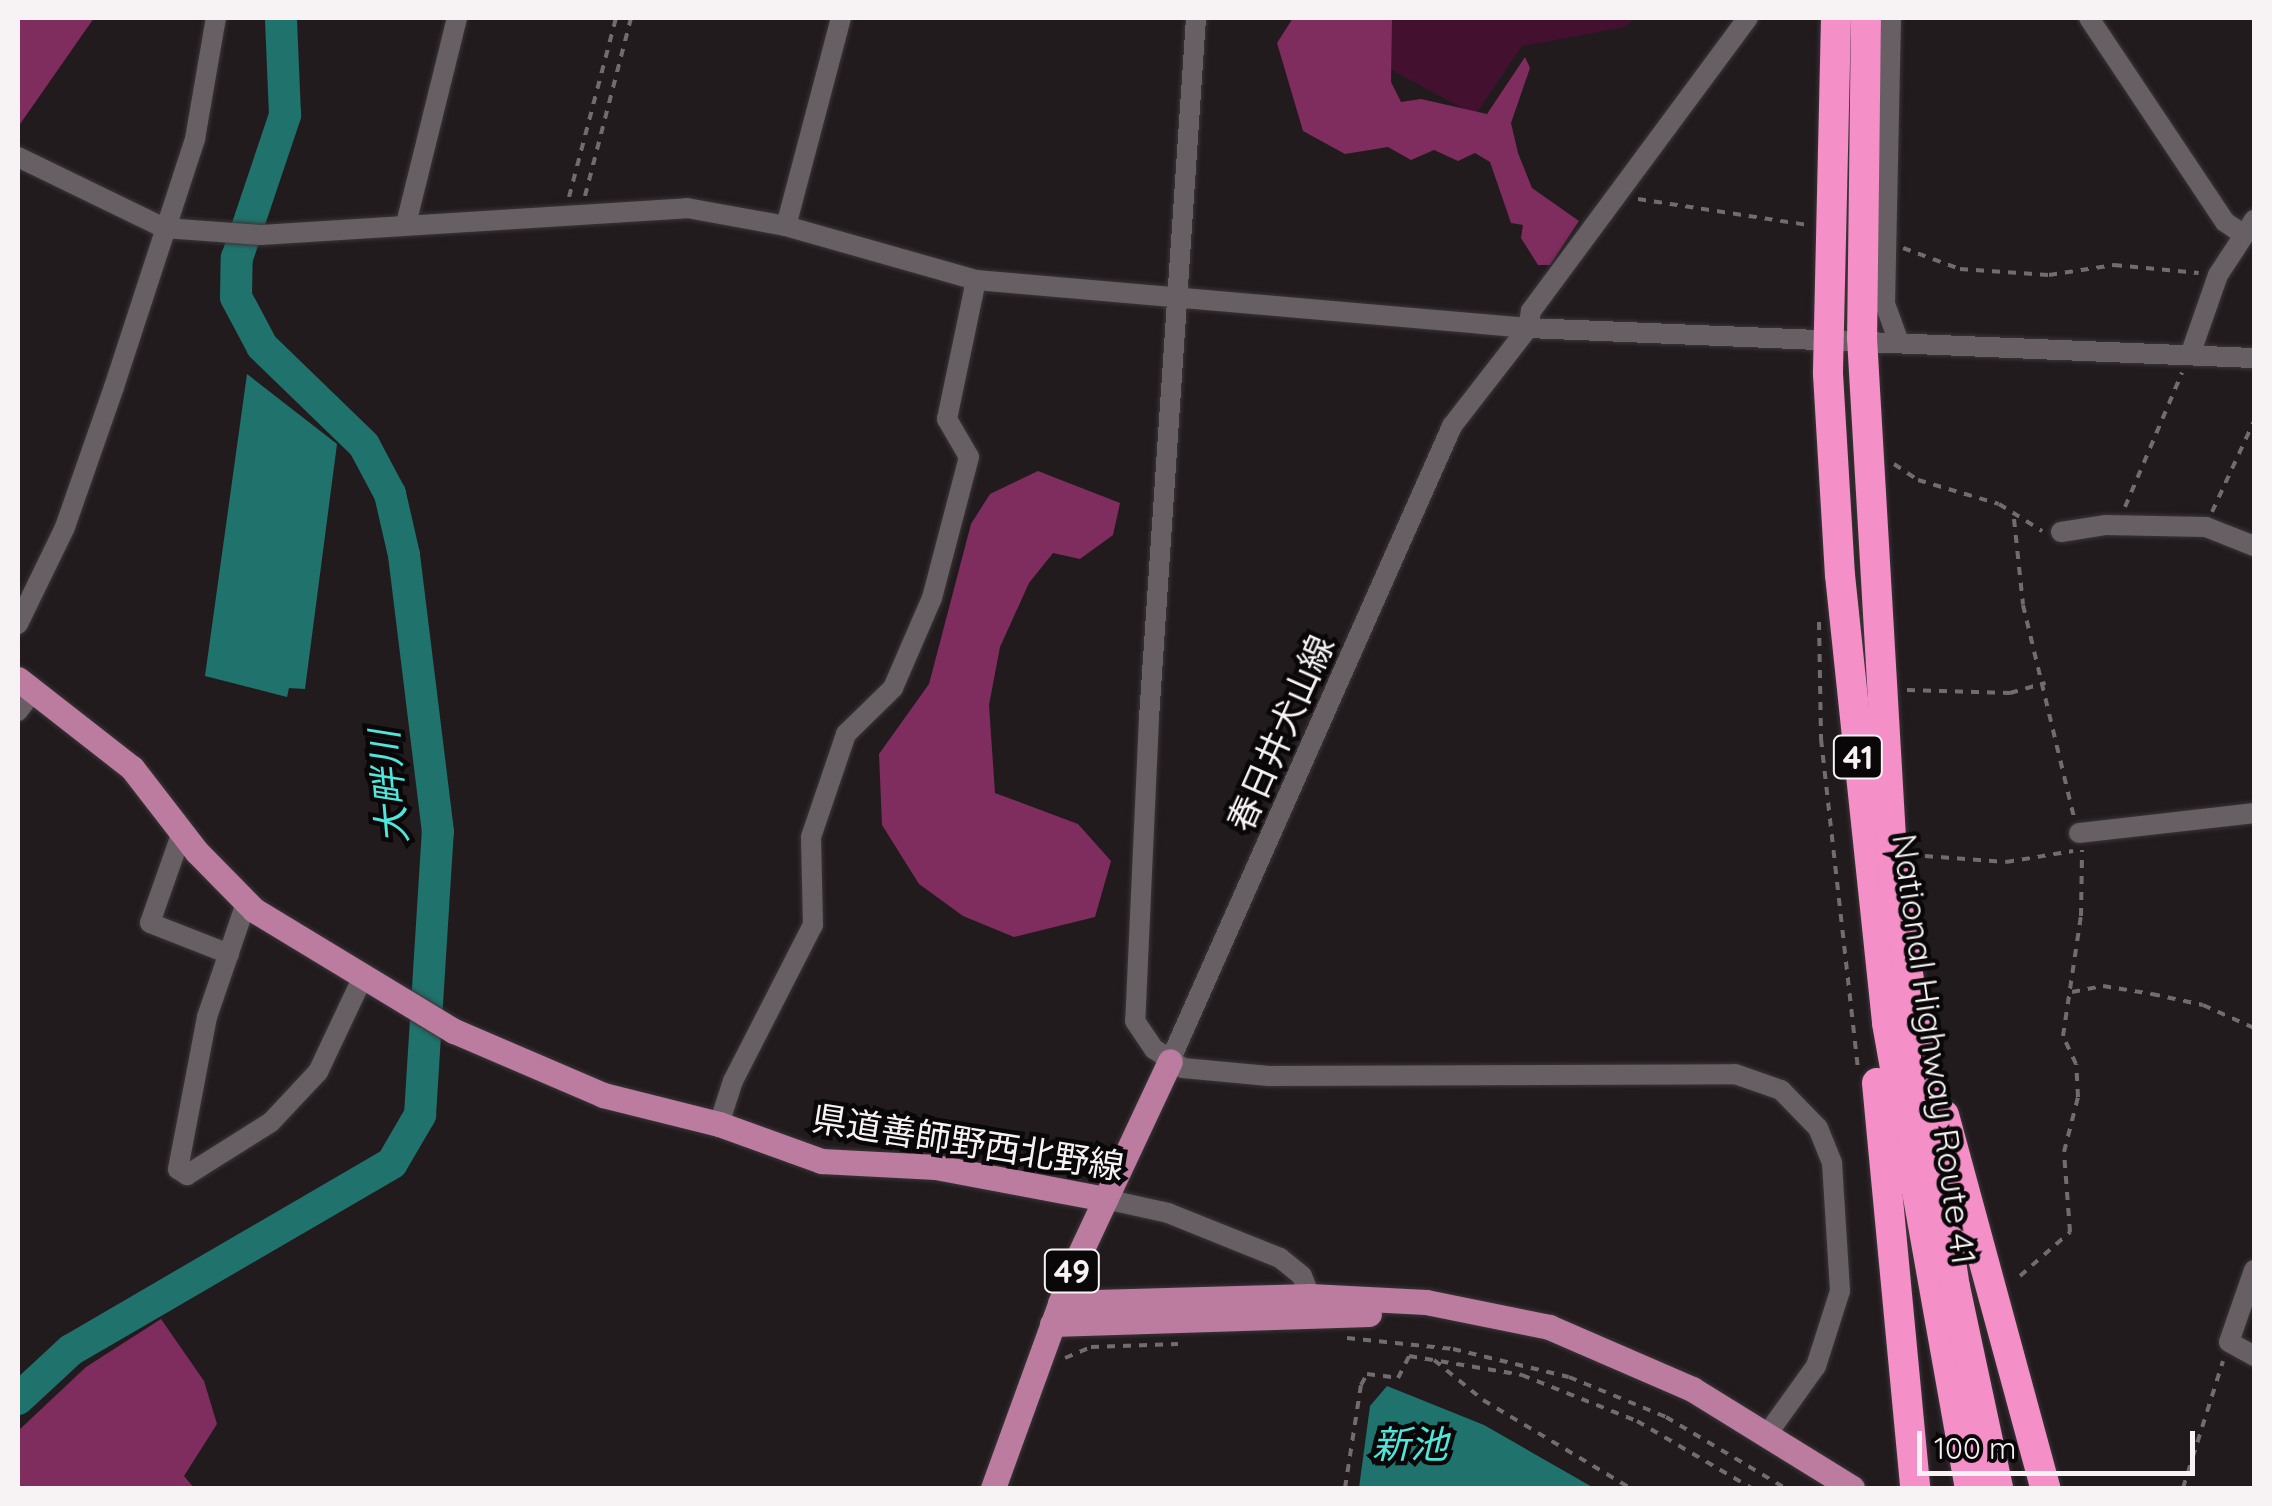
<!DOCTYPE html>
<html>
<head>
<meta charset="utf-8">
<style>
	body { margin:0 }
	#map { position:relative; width:2272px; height:1506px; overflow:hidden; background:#211b1e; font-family:Quicksand,"Noto Sans JP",sans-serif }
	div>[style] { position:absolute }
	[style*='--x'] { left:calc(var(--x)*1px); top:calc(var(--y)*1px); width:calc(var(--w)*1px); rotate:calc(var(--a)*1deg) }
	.green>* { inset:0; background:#441030 }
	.forest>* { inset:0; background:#7f2c5e }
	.water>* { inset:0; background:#20726c }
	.river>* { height:32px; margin:-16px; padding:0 16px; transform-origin:16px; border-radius:16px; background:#20726c }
	.path>* { height:4px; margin-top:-2px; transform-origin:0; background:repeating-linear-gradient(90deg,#726c6f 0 8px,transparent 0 16px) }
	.roads { filter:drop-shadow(0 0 2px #3a3537) drop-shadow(0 0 2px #3a3537) }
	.minor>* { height:20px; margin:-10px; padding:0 10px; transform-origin:10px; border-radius:10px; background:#675f63 }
	.major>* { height:25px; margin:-12.5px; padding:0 12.5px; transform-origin:12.5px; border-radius:12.5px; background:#bc7c9f }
	.highway>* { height:30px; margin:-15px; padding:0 15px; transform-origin:15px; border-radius:15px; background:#f48fc7 }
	span { translate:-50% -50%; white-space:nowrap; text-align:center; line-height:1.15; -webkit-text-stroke:9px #090708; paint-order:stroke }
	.shield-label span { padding:2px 8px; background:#090708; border:2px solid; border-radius:8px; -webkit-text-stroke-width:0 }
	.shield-label { font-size:32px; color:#f7f3f5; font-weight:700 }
	.street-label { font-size:35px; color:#f7f3f5 }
	.water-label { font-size:38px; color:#4fe6db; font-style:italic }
	.frame { position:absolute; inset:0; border:20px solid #f7f3f5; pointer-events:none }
	.scale { position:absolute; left:1917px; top:1431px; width:278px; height:45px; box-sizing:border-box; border:5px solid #f7f3f5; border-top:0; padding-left:12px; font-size:30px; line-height:35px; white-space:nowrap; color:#f7f3f5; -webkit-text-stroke:8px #090708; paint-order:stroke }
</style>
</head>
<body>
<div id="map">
	<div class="green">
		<div style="clip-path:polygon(1383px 18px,1634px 18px,1625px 27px,1522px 46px,1475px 115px,1364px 55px)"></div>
	</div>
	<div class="forest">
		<div style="clip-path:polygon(18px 18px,94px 18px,18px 127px)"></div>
		<div style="clip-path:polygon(1293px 18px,1392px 18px,1391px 82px,1401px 102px,1421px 99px,1487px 114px,1525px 57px,1530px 68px,1511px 123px,1518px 153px,1532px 188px,1579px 221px,1550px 265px,1538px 265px,1521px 238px,1523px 225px,1511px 223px,1490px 162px,1475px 153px,1458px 161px,1434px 150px,1411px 160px,1388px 147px,1345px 154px,1303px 131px,1277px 43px)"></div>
		<div style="clip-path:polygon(1038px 471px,1120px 503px,1113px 535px,1080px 559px,1053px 553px,1029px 583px,1000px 647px,989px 705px,995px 793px,1078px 824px,1111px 861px,1095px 917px,1014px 937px,963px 916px,919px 884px,882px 825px,879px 754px,929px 684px,971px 524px,990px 494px)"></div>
		<div style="clip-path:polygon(161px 1319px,204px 1381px,217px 1424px,184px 1476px,194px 1488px,18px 1488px,18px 1431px,86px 1367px)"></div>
	</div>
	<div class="water">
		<div style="clip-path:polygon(247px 374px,337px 444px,305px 689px,289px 688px,287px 697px,205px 676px)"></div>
		<div style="clip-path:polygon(1387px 1386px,1484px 1425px,1594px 1488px,1359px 1488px,1370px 1406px)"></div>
	</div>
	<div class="river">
		<div style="--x:18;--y:1399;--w:72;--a:-42.8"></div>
		<div style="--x:71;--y:1350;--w:371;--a:-30.2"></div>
		<div style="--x:392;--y:1163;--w:56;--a:-59.7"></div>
		<div style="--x:420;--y:1115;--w:284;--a:-86.4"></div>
		<div style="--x:438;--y:832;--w:279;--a:-97"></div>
		<div style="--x:404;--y:555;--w:63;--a:-102.9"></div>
		<div style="--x:390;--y:494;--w:55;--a:-118"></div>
		<div style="--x:364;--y:445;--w:142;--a:-135.9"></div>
		<div style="--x:262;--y:346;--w:55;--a:-118"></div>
		<div style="--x:236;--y:297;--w:39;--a:-89"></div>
		<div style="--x:237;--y:258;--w:151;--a:-71.4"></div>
		<div style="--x:285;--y:115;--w:97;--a:-92.4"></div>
	</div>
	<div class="path">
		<div style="--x:585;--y:196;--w:184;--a:-75.5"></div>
		<div style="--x:569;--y:197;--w:185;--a:-75.3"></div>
		<div style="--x:1638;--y:199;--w:171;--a:8.7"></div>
		<div style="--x:1903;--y:248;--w:61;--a:20.2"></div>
		<div style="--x:1960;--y:269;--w:89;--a:3.9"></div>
		<div style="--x:2049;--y:275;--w:66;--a:-8.7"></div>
		<div style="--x:2114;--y:265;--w:85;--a:5.4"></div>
		<div style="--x:1894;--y:464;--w:29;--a:34"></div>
		<div style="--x:1918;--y:480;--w:84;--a:16.5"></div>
		<div style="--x:1999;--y:504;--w:51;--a:32.1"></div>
		<div style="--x:2125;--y:507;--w:146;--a:-67"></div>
		<div style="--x:2212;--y:512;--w:100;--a:-65.2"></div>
		<div style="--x:2014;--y:519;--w:86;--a:84"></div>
		<div style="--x:2023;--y:605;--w:218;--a:76.5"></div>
		<div style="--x:1819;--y:622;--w:117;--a:89"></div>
		<div style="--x:1821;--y:739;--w:334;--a:83.6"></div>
		<div style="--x:1907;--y:690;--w:103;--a:1.7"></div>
		<div style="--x:2010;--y:693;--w:37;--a:-16"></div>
		<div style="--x:1925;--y:856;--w:81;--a:4.2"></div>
		<div style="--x:2006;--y:862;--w:68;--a:-9.3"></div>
		<div style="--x:2072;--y:992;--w:32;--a:-11"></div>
		<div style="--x:2103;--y:986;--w:50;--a:9.3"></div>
		<div style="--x:2152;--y:994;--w:52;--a:12.2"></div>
		<div style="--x:2203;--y:1005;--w:56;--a:24.3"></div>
		<div style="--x:2020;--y:1276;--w:67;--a:-41.3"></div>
		<div style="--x:2070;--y:1232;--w:80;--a:-94.3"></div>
		<div style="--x:2064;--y:1152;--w:57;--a:-75.7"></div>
		<div style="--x:2078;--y:1097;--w:33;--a:-93"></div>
		<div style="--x:2076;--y:1064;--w:31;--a:-115"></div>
		<div style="--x:2063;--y:1036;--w:121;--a:-81.5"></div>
		<div style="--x:2081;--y:916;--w:66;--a:-89.1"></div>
		<div style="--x:1347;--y:1338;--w:107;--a:5.9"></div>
		<div style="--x:1453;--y:1349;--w:119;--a:13.6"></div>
		<div style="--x:1569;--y:1377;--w:105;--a:22.4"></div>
		<div style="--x:1666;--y:1417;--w:139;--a:30.8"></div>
		<div style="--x:1065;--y:1358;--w:28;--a:-23"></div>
		<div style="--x:1091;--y:1347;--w:87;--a:-2"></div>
		<div style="--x:1434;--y:1360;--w:63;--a:39.2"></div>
		<div style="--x:1483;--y:1400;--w:171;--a:30.9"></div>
		<div style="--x:1345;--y:1488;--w:104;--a:-81.2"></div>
		<div style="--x:1361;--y:1385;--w:13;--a:-61"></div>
		<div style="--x:1367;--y:1374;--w:31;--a:7"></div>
		<div style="--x:1398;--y:1378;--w:25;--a:-63"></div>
		<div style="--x:1409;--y:1356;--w:115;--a:9.5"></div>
		<div style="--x:1522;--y:1375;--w:124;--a:21.8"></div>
		<div style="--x:1637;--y:1421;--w:132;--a:30.4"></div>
		<div style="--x:2183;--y:1488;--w:133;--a:-72.5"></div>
	</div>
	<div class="roads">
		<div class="minor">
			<div style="--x:1196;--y:18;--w:702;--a:93.84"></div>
			<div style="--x:1149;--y:718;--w:303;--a:92.6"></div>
			<div style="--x:1135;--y:1021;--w:34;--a:56"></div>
			<div style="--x:1154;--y:1049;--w:35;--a:33"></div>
			<div style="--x:1183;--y:1068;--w:86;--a:5.3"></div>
			<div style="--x:1269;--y:1076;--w:466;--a:-0.2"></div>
			<div style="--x:1735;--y:1074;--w:49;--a:19.2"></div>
			<div style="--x:1781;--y:1090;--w:53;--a:45.8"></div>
			<div style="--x:1818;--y:1128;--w:38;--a:68"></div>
			<div style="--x:1832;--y:1163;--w:128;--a:86.4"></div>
			<div style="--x:1840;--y:1291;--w:79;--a:107.7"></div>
			<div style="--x:1816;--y:1366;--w:82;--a:125.6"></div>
			<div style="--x:1891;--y:18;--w:286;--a:91.2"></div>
			<div style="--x:1885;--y:304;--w:38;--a:70"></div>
			<div style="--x:2089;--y:18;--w:245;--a:56.3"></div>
			<div style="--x:2225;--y:222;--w:23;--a:34"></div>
			<div style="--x:18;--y:157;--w:162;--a:25.9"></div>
			<div style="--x:164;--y:228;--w:97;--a:4.1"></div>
			<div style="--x:261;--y:235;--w:427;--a:-3.6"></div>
			<div style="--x:687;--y:208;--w:101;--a:10.3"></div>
			<div style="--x:786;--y:226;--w:198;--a:15.9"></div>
			<div style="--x:976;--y:280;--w:554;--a:4.97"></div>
			<div style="--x:1528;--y:328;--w:17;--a:-80"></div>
			<div style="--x:1531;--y:311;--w:365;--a:-53.5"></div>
			<div style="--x:406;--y:224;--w:212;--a:-76.1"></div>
			<div style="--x:786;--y:226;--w:215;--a:-75.2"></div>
			<div style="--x:2190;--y:355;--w:85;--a:-70.7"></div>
			<div style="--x:2218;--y:275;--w:66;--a:-56.8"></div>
			<div style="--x:2061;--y:532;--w:46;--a:-8.8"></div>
			<div style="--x:2106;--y:525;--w:100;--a:1.1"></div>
			<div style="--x:2206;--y:527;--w:52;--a:21.6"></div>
			<div style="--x:18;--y:624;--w:108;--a:-64.1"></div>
			<div style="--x:65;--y:527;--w:148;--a:-70.7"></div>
			<div style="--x:114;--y:387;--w:261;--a:-71.9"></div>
			<div style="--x:195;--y:139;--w:123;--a:-80.2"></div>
			<div style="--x:18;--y:711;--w:25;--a:-53"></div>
			<div style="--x:182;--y:832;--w:96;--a:109.4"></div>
			<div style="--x:150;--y:923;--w:85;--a:21.4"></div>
			<div style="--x:2079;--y:833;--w:176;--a:-6.5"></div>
			<div style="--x:246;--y:903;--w:120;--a:108.9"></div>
			<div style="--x:207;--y:1017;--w:155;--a:100.8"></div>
			<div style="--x:178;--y:1169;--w:11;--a:34"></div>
			<div style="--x:187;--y:1175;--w:99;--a:-32.2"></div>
			<div style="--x:271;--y:1122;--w:69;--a:-46.8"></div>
			<div style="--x:318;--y:1072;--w:103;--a:-64.7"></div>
			<div style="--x:1170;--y:1061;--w:695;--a:-66.05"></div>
			<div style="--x:1452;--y:426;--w:124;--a:-52.2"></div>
			<div style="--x:1528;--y:328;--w:727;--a:2.37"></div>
			<div style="--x:719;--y:1124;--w:45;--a:-72"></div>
			<div style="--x:733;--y:1081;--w:175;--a:-62.9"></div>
			<div style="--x:813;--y:925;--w:88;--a:-91.3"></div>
			<div style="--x:811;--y:837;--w:109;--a:-71.2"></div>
			<div style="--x:846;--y:734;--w:66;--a:-44.4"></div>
			<div style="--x:893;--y:688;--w:98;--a:-66.6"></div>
			<div style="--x:932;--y:598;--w:146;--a:-75.3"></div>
			<div style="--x:969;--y:457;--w:44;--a:-120.1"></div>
			<div style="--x:947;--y:419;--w:142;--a:-78.2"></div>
			<div style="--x:1105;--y:1199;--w:65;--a:12.5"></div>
			<div style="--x:1168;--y:1213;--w:121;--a:21.9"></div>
			<div style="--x:1280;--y:1258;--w:28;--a:39"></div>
			<div style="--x:1302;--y:1276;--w:22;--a:68"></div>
			<div style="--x:2254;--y:1270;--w:76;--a:109.1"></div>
			<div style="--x:2229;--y:1342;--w:29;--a:29"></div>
		</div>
		<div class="major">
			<div style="--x:18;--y:679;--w:145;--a:38"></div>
			<div style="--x:132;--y:768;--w:106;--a:52.3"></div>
			<div style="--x:197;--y:852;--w:81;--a:45.5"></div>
			<div style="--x:254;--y:910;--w:234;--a:31.2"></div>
			<div style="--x:454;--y:1031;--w:162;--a:23.2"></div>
			<div style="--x:603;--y:1095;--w:120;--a:14"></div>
			<div style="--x:719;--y:1124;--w:109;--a:19.9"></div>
			<div style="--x:821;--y:1161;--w:115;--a:3"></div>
			<div style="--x:936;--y:1167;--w:172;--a:10.7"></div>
			<div style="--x:1060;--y:1303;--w:250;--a:-1.6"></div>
			<div style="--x:1310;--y:1296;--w:116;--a:3"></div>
			<div style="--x:1426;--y:1302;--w:126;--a:11.5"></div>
			<div style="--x:1549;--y:1327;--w:156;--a:23.4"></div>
			<div style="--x:1692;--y:1389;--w:188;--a:31.7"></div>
			<div style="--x:1052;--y:1324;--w:317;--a:-1.8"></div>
			<div style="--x:993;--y:1488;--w:236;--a:-70"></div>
			<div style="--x:1074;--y:1266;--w:226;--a:-64.9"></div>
		</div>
		<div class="highway">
			<div style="--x:1836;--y:18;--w:356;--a:91.3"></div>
			<div style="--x:1828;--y:374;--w:201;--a:86.6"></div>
			<div style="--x:1840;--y:575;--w:450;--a:84"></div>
			<div style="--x:1887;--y:1023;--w:472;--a:79.9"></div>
			<div style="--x:1866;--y:18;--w:320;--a:90.7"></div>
			<div style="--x:1862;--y:338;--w:536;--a:86.68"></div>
			<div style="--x:1893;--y:873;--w:419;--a:81.5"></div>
			<div style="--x:1955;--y:1287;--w:206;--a:77.9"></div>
			<div style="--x:1877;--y:1083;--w:407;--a:84.6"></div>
			<div style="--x:1944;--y:1115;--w:386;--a:74.8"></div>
		</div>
	</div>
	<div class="shield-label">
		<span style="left:1858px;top:757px">41</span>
		<span style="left:1072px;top:1271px">49</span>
	</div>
	<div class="street-label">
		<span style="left:1280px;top:733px;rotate:-66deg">春日井犬山線</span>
		<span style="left:1935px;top:1049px;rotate:82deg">National Highway Route 41</span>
		<span style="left:968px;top:1142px;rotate:9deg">県道善師野西北野線</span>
	</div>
	<div class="water-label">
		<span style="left:389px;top:787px;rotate:-95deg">大畔川</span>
		<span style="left:1410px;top:1445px">新池</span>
	</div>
	<div class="frame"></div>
	<div class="scale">100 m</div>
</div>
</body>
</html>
